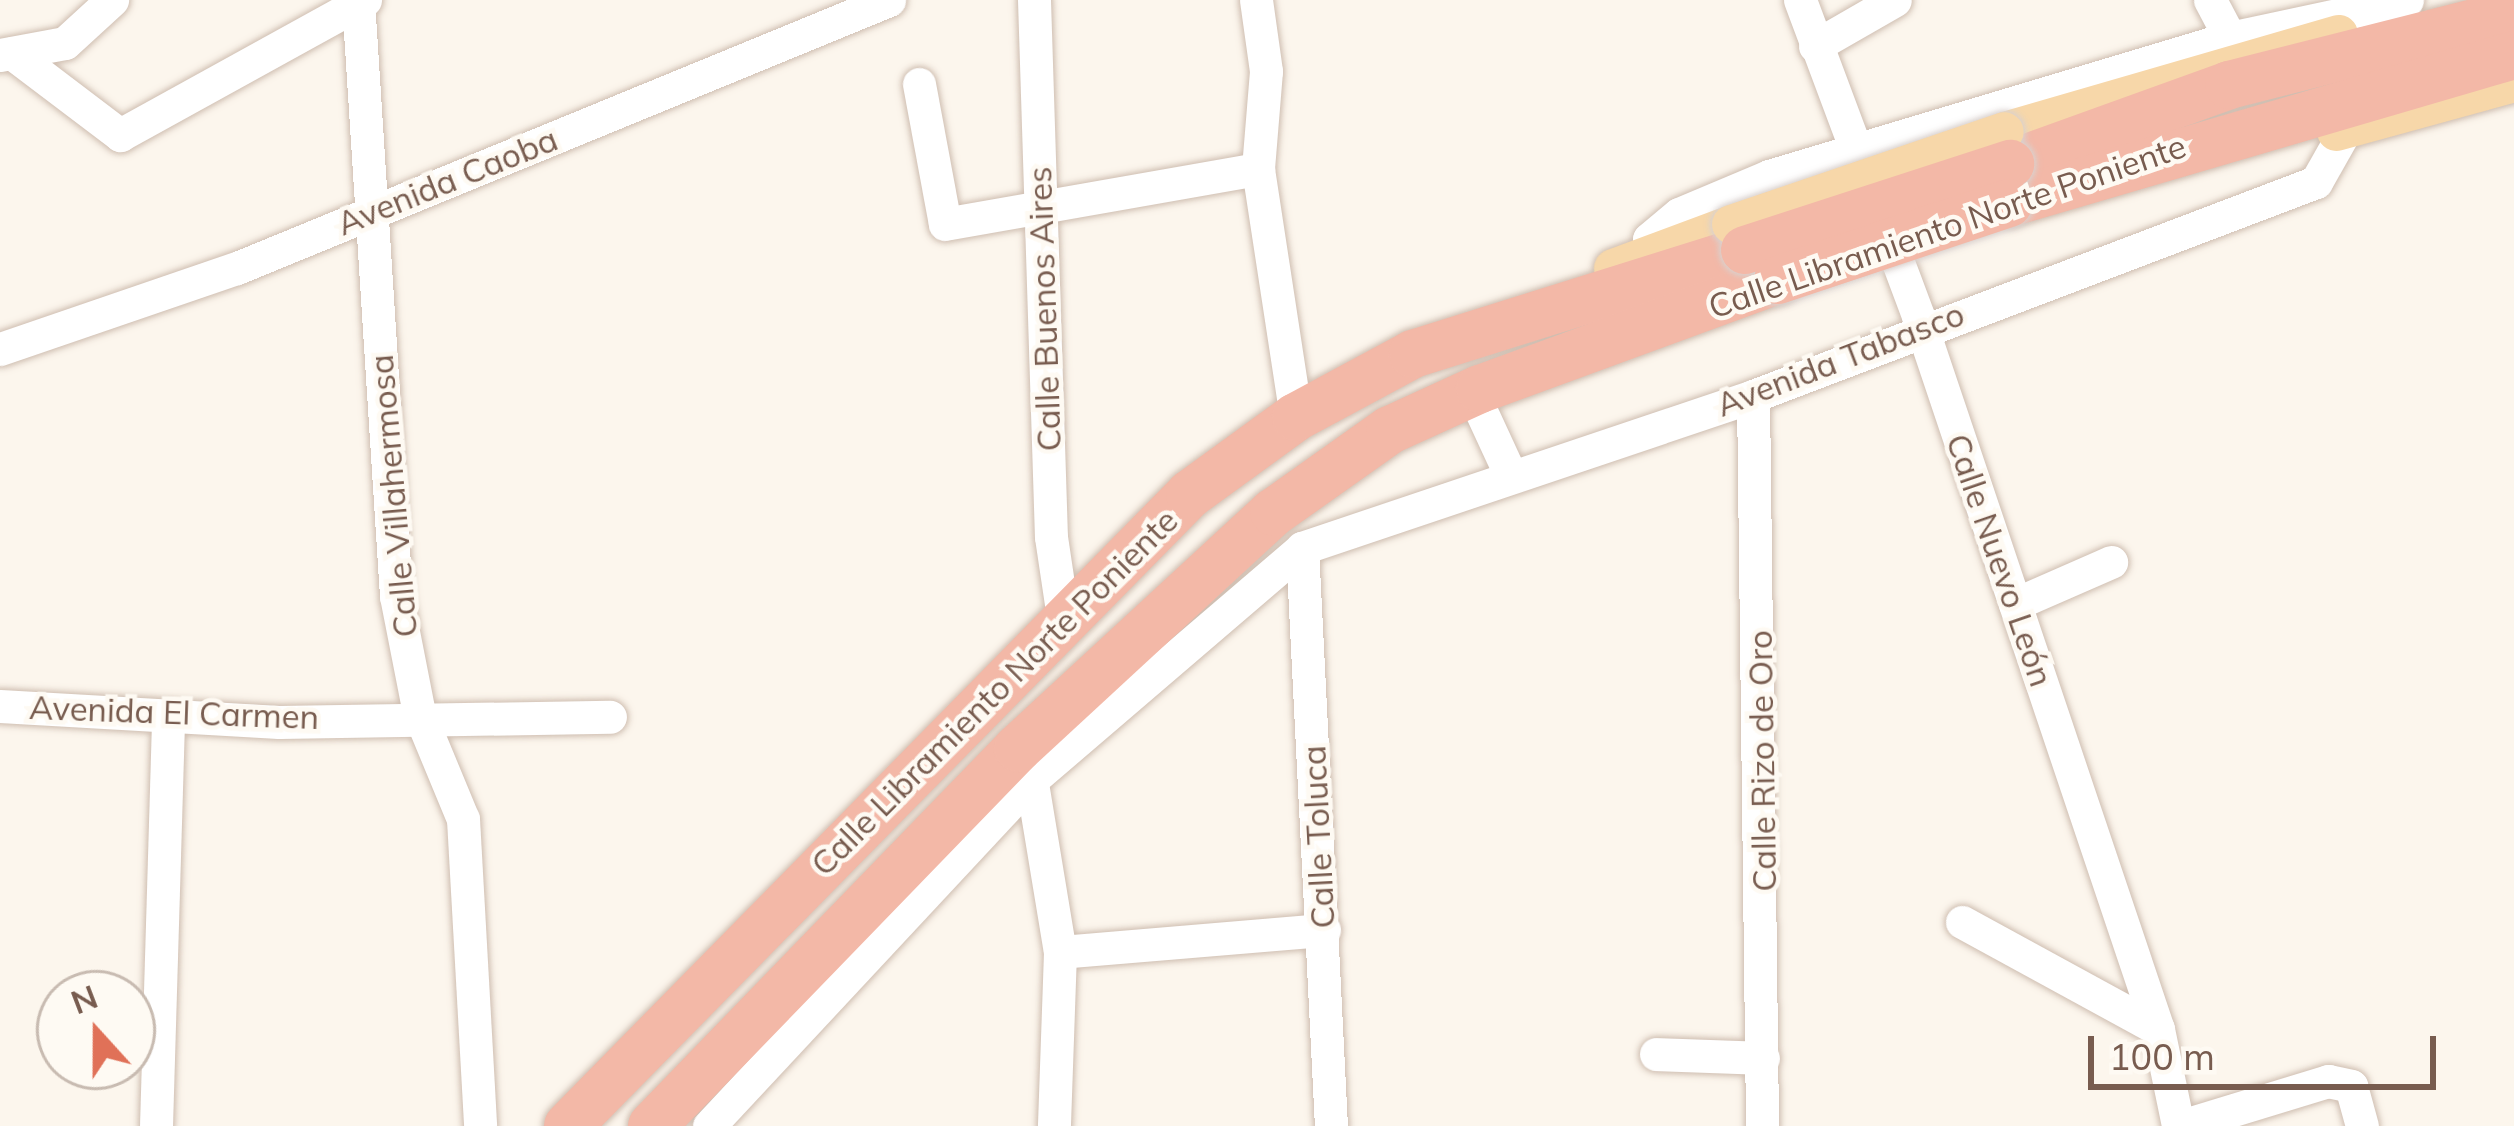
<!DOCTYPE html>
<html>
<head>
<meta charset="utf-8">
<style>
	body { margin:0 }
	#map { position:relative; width:2514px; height:1126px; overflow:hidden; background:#fcf6ed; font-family:Mulish,sans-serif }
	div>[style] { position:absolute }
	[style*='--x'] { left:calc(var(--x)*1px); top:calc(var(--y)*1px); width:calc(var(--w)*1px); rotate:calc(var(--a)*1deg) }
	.roads { filter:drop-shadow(0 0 3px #cfbeb1) drop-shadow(0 0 3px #cfbeb1) }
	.minor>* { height:33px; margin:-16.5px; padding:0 16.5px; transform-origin:16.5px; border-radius:16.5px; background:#fff }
	.major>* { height:39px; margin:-19.5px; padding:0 19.5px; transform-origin:19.5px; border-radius:19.5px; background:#f7d7a9 }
	.highway>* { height:48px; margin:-24px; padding:0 24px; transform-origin:24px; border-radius:24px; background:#f3b8a7 }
	.bridges { filter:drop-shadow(0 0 3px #d9d1ce) drop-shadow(0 0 3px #d9d1ce) }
	.major-bridge>* { height:39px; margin:-19.5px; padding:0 19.5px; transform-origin:19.5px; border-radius:19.5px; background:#f7d7a9 }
	.highway-bridge>* { height:48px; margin:-24px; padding:0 24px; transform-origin:24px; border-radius:24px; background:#f3b8a7 }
	span { translate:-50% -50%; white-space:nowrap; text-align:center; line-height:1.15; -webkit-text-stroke:9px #fefaf3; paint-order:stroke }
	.street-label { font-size:33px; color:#785c4f }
	.north { position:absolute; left:36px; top:970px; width:120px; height:120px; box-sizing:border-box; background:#fefaf3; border:3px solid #c8bbb1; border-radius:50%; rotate:339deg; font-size:33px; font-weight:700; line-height:48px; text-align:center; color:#785c4f }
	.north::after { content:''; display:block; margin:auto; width:42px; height:54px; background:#e07158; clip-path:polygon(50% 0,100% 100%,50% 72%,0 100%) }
	.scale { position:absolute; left:2088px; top:1036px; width:348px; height:54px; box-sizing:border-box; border:6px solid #785c4f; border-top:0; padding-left:15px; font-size:36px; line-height:42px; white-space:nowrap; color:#785c4f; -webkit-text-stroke:9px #fefaf3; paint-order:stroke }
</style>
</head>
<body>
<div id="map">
	<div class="roads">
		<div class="minor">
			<div style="--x:358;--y:0;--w:597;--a:86.35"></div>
			<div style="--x:396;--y:596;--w:119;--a:78.9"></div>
			<div style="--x:419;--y:713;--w:115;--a:67.5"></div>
			<div style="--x:463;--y:819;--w:307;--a:86.8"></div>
			<div style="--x:1034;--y:0;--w:537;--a:88.19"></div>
			<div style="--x:1051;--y:537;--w:81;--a:81.5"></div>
			<div style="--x:1256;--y:0;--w:72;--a:82"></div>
			<div style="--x:1266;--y:71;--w:98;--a:94.7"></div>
			<div style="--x:1258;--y:169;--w:251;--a:81.3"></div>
			<div style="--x:1800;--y:0;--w:337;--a:69.5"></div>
			<div style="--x:1918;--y:316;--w:752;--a:71.4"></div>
			<div style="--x:2158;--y:1029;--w:99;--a:78.3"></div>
			<div style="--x:2210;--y:0;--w:43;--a:62.2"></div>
			<div style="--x:1815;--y:46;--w:92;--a:-29.9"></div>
			<div style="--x:12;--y:53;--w:136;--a:37.2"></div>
			<div style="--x:120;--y:135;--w:280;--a:-28.9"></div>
			<div style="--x:0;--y:55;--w:66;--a:-10.5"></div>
			<div style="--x:65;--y:43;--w:64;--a:-42.5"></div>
			<div style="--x:919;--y:84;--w:142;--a:79.5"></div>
			<div style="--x:945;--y:224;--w:318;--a:-10"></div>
			<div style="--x:1650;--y:256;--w:17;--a:-93"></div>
			<div style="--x:1649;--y:239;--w:39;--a:-40"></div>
			<div style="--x:1679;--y:214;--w:98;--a:-22.9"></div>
			<div style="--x:1769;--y:176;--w:481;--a:-16.7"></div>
			<div style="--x:2230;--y:38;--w:181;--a:-12.1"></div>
			<div style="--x:0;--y:349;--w:250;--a:-18.9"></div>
			<div style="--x:237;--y:268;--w:705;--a:-22.34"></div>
			<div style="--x:1753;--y:396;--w:730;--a:89.29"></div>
			<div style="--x:1480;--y:409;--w:72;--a:65.2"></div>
			<div style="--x:1302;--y:548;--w:579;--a:87.13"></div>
			<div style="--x:2015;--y:604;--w:105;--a:-23.6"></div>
			<div style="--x:0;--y:706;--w:279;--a:3.3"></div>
			<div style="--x:279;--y:722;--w:331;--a:-0.9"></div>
			<div style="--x:1029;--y:765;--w:190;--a:80.6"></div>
			<div style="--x:1060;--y:952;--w:174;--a:92"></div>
			<div style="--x:1962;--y:922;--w:223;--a:28.6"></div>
			<div style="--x:1060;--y:952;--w:265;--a:-4.8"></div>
			<div style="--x:1656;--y:1054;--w:107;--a:2.1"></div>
			<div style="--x:156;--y:1126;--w:410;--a:-88.3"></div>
			<div style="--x:709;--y:1126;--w:478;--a:-47"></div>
			<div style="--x:1035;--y:777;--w:352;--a:-40.6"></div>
			<div style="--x:1302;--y:548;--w:476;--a:-18.6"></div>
			<div style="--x:1753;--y:396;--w:602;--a:-20.81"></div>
			<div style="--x:2316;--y:182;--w:61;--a:-60.5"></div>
			<div style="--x:2181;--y:1126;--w:154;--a:-17"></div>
			<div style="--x:2328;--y:1081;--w:24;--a:12"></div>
			<div style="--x:2351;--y:1086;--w:41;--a:74.6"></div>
		</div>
		<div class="major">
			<div style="--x:2004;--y:131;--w:348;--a:-16.2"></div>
			<div style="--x:2336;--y:131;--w:185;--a:-15.4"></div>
			<div style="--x:1613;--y:268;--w:126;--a:-20.4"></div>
		</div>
		<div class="highway">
			<div style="--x:2010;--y:164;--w:233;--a:-19.8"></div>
			<div style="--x:2229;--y:85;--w:294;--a:-14.2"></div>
			<div style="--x:2009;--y:203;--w:526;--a:-16.33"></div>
			<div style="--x:568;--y:1126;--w:887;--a:-45.46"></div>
			<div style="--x:1190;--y:494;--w:131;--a:-36"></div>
			<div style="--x:1296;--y:417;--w:133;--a:-28.3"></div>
			<div style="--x:1413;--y:354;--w:348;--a:-17.4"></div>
			<div style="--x:652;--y:1126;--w:526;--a:-45.92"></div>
			<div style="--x:1018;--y:748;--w:348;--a:-42.7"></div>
			<div style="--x:1274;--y:512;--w:142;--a:-35.3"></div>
			<div style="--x:1390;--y:430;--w:99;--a:-24.5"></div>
			<div style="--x:1480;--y:389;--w:317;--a:-20.1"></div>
		</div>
	</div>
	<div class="bridges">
		<div class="major-bridge">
			<div style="--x:1731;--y:224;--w:288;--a:-18.8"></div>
		</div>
		<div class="highway-bridge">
			<div style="--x:1745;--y:250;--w:279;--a:-18"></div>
			<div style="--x:1778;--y:280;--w:243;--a:-18.4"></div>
		</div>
	</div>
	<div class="street-label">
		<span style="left:447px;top:181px;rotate:-22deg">Avenida Caoba</span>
		<span style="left:1947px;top:226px;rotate:-19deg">Calle Libramiento Norte Poniente</span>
		<span style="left:1044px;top:309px;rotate:-92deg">Calle Buenos Aires</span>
		<span style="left:1840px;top:359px;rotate:-21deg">Avenida Tabasco</span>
		<span style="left:393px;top:496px;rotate:-95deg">Calle Villahermosa</span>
		<span style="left:2000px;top:560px;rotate:71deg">Calle Nuevo León</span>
		<span style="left:994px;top:692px;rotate:-45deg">Calle Libramiento Norte Poniente</span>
		<span style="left:174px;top:712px;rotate:2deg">Avenida El Carmen</span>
		<span style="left:1762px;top:761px;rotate:-91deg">Calle Rizo de Oro</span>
		<span style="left:1318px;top:837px;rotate:-93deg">Calle Toluca</span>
	</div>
	<div class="north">N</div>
	<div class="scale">100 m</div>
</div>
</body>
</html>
